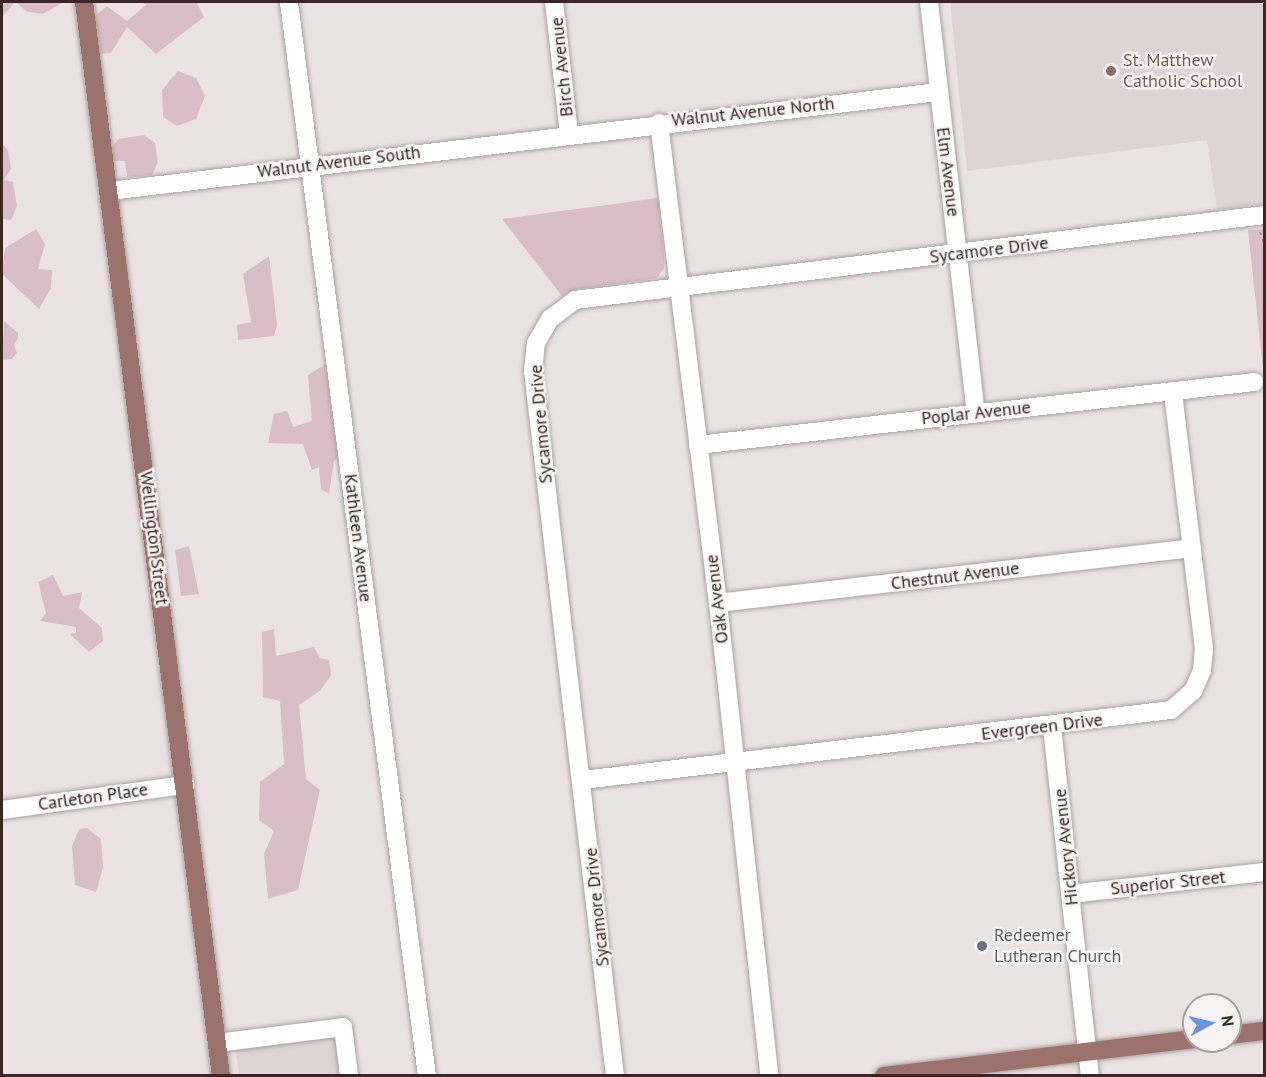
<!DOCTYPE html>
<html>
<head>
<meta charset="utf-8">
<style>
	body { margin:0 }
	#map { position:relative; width:1266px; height:1077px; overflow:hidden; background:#ebe3e3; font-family:"PT Sans",sans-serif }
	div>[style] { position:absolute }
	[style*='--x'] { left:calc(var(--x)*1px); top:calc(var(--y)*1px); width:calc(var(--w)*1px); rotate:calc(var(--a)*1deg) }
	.built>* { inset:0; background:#dfd4d5 }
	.green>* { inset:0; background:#dabec7 }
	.path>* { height:2px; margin-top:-1px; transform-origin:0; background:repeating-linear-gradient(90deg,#ab8a87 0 3px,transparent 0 7.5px) }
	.roads { filter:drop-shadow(0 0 2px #ab9f9f) drop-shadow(0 0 2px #ab9f9f) }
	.minor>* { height:18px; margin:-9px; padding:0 9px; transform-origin:9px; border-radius:9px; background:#fff }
	.major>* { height:18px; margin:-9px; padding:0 9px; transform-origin:9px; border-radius:9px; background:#9c736c }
	.dots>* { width:16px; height:16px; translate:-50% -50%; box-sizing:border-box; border:3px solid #f8f3f3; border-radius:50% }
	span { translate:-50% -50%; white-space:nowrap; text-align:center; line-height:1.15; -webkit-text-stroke:5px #f8f3f3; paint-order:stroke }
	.education-label { font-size:18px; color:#785e54 }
	.left { translate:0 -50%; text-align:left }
	.street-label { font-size:18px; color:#3a2725 }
	.worship-label { font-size:18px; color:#5b616d }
	.frame { position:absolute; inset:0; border:3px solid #3a2725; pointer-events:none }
	.north { position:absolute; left:1182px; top:993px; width:60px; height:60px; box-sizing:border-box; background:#f8f3f3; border:2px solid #aca1a1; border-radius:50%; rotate:82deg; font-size:16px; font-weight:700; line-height:24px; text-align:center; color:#3a2725 }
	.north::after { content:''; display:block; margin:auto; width:21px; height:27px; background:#6995e2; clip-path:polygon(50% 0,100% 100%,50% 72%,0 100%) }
</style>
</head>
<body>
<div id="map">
	<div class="built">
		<div style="clip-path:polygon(950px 2px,1264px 2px,1264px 203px,1217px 210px,1207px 140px,967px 171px)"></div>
		<div style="clip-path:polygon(342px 1030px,348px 1075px,239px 1075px,235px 1043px)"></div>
	</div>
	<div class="green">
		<div style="clip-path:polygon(2px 2px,64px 2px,43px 14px,28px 12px,15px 2px,2px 17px)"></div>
		<div style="clip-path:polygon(143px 2px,196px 2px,204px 17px,156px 54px,127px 27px,111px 53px,96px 54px,93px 18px,107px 6px,127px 21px,146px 5px)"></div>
		<div style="clip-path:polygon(178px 71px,196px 78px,205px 96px,196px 119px,177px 126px,163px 117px,162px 90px)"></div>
		<div style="clip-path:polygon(144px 135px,155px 143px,158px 162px,152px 175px,127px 177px,125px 161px,113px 161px,110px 151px,118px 139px)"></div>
		<div style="clip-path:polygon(2px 144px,8px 150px,11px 169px,4px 180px,13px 182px,17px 206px,11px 220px,2px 219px)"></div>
		<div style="clip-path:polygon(658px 198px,664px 254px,664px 268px,657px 278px,578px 289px,562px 296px,502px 219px)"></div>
		<div style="clip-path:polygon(36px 229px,45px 244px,38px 269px,52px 270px,51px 288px,39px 309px,2px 274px,5px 248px)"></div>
		<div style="clip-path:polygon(1264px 229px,1264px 378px,1248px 230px)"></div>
		<div style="clip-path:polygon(269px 256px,277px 325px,274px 336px,238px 340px,237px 325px,251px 322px,243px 274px)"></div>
		<div style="clip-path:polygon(4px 321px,18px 333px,18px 338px,14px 345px,17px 353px,12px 359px,2px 360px)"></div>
		<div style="clip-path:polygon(332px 360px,338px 457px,334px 461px,329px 494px,321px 489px,319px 467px,312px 470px,303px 444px,268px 443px,274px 414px,287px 411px,293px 427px,312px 421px,308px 375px)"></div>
		<div style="clip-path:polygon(189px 546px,199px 594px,181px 596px,175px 550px)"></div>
		<div style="clip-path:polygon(53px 575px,63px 596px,82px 592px,79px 608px,102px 628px,103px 641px,89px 652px,70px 634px,76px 633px,76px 627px,40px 621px,46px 613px,38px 582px)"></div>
		<div style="clip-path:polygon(274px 629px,276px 656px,314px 647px,320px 658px,329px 660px,331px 675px,321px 690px,299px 705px,306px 779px,320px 790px,298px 890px,268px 899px,264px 854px,274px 831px,259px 820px,260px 782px,284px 764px,280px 701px,263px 697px,262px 632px)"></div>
		<div style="clip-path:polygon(87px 828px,101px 839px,103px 868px,96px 892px,75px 885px,72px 846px,79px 829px)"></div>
	</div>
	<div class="path">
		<div style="--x:1260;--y:232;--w:12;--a:70"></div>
	</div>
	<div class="roads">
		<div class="minor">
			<div style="--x:289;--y:2;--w:1083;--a:82.68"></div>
			<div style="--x:554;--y:2;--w:132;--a:83.5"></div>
			<div style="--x:929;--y:2;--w:414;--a:83.5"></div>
			<div style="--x:659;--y:123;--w:484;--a:83"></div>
			<div style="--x:718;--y:603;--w:476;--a:83.8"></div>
			<div style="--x:110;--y:191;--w:834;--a:-6.82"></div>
			<div style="--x:698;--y:445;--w:560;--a:-6.46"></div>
			<div style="--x:718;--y:603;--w:477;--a:-6.6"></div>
			<div style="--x:1052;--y:727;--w:351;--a:83.8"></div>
			<div style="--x:583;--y:780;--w:592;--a:-6.79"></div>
			<div style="--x:1171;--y:710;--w:29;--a:-41"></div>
			<div style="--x:1193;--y:691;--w:22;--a:-66"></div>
			<div style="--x:1202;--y:671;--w:22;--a:-85"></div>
			<div style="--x:1204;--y:649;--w:260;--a:-96.9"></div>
			<div style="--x:2;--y:810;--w:185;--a:-7.8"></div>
			<div style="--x:1071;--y:894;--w:194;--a:-6.5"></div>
			<div style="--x:217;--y:1043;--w:127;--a:-7.2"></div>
			<div style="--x:343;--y:1027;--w:49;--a:83"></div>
			<div style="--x:615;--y:1076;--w:710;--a:-96.63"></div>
			<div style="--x:533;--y:371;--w:28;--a:-84"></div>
			<div style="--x:536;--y:343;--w:28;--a:-60"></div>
			<div style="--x:550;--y:319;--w:31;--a:-37"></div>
			<div style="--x:575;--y:300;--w:694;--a:-7.03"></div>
		</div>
		<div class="major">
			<div style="--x:84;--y:2;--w:1083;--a:82.73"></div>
			<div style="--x:1230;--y:1035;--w:34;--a:-7"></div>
			<div style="--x:884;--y:1076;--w:312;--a:-6.8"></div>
		</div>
	</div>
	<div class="dots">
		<div style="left:1111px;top:71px;background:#8d6e63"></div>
		<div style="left:982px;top:946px;background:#6b7280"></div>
	</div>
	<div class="education-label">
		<span class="left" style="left:1123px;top:71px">St. Matthew<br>Catholic School</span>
	</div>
	<div class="street-label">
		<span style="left:562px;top:67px;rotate:-96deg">Birch Avenue</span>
		<span style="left:753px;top:112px;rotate:-6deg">Walnut Avenue North</span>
		<span style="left:339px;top:162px;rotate:-7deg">Walnut Avenue South</span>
		<span style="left:948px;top:172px;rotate:83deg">Elm Avenue</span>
		<span style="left:989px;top:250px;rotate:-7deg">Sycamore Drive</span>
		<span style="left:976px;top:413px;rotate:-6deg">Poplar Avenue</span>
		<span style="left:541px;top:424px;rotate:-95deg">Sycamore Drive</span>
		<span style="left:154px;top:538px;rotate:83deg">Wellington Street</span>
		<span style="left:358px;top:538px;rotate:83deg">Kathleen Avenue</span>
		<span style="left:955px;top:576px;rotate:-7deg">Chestnut Avenue</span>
		<span style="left:717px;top:599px;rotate:-97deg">Oak Avenue</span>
		<span style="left:1042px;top:727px;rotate:-7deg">Evergreen Drive</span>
		<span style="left:93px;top:797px;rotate:-8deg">Carleton Place</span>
		<span style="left:1066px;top:847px;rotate:-96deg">Hickory Avenue</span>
		<span style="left:1168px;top:883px;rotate:-6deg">Superior Street</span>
		<span style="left:597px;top:907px;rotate:-96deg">Sycamore Drive</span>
	</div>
	<div class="worship-label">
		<span class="left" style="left:994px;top:946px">Redeemer<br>Lutheran Church</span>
	</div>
	<div class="frame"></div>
	<div class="north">N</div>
</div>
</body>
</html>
